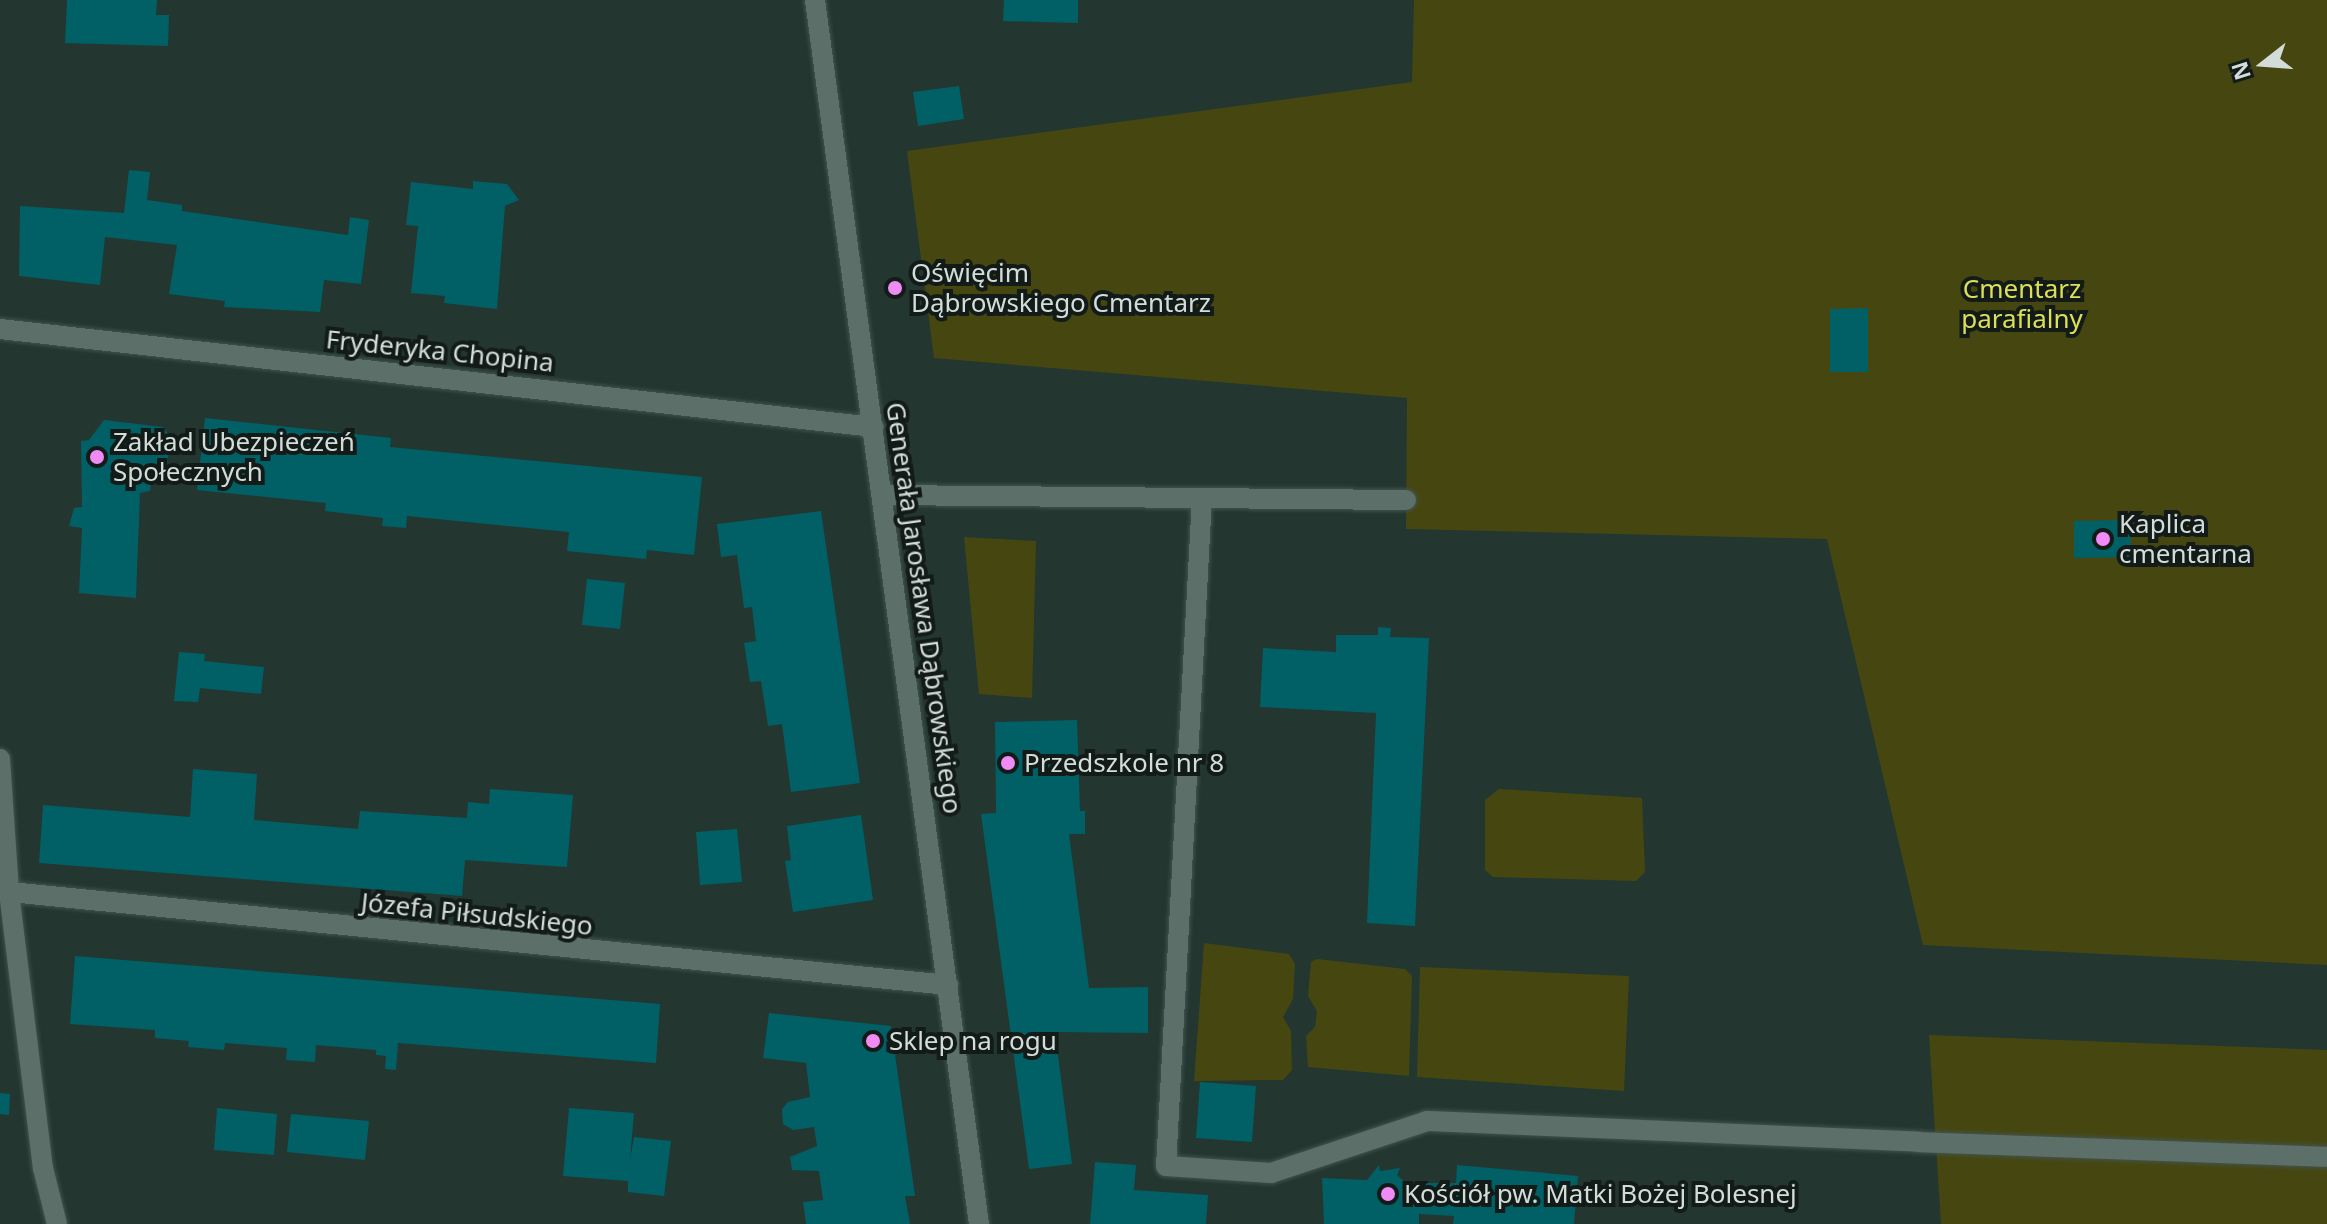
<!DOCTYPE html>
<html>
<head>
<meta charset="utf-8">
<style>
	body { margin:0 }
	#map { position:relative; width:2327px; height:1224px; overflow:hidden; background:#233630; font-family:"Noto Sans",sans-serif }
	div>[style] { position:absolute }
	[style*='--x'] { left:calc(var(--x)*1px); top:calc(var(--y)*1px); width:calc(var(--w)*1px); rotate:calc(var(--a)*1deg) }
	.green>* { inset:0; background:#464710 }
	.building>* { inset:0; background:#006066 }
	.roads { filter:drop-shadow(0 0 2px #43534e) drop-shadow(0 0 2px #43534e) }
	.service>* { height:20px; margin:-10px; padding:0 10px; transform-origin:10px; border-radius:10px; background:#5c7069 }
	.pedestrian>* { height:20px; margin:-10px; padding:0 10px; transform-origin:10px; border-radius:10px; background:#5c7069 }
	.minor>* { height:20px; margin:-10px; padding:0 10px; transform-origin:10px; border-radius:10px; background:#5c7069 }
	.tertiary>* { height:20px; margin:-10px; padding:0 10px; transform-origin:10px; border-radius:10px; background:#5c7069 }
	.dots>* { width:22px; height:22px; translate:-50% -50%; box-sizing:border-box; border:4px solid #131b18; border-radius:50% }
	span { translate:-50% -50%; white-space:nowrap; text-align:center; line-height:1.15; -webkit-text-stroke:8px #131b18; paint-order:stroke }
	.poi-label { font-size:26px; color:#d2ddd9 }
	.left { translate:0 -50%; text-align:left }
	.park-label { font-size:26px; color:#dcdf57 }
	.street-label { font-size:26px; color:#d2ddd9 }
	.north { position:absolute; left:2223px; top:24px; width:80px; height:80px; -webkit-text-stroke:6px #131b18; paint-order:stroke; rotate:253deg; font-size:22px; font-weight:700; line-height:32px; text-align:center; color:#d2ddd9 }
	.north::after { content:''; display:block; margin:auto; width:28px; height:36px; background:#d2ddd9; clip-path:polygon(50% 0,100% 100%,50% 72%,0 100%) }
</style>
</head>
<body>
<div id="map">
	<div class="green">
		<div style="clip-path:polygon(1414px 0,2327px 0,2327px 965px,1923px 945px,1827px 539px,1406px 529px,1407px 398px,934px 358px,907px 151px,1412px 82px)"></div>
		<div style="clip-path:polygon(964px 537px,1036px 541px,1032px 698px,979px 694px)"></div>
		<div style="clip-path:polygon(1499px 789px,1642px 798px,1645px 872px,1636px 881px,1493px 877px,1485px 870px,1485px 800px)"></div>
		<div style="clip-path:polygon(1204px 943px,1289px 954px,1295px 964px,1293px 999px,1283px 1017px,1291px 1031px,1292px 1070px,1283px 1080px,1194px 1081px)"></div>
		<div style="clip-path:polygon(1317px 959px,1405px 969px,1412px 976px,1409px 1076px,1308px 1067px,1306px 1036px,1315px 1027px,1317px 1011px,1308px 996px,1311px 962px)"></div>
		<div style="clip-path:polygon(1420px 967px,1629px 976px,1624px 1091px,1417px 1077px)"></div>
		<div style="clip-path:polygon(1929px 1035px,2327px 1050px,2327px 1224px,1941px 1224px)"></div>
	</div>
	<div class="building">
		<div style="clip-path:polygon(67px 0,157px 0,156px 15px,169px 15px,168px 46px,65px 43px)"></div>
		<div style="clip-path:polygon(1004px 0,1078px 0,1078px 23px,1003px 21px)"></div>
		<div style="clip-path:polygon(959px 86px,964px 119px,918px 126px,913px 92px)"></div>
		<div style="clip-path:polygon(129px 170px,150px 172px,147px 200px,182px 205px,182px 211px,348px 235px,350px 217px,369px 220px,361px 284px,324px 280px,320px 312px,224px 307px,225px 301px,169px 294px,177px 245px,105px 237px,100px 285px,19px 276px,20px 206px,124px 213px)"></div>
		<div style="clip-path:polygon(473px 181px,507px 184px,519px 200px,505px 206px,497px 309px,444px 303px,445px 296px,411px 293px,418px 226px,406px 225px,411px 182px,473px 189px)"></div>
		<div style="clip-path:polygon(1868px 308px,1868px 372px,1830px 372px,1830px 309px)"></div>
		<div style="clip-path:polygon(205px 418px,391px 438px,390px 447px,702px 477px,694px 555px,647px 550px,646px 559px,567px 551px,569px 532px,407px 516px,406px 528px,382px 526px,383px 518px,325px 511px,326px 503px,197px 490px)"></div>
		<div style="clip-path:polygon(104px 420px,163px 427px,170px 436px,166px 482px,151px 483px,150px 491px,140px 493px,136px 598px,79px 593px,82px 528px,69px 526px,74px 508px,82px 507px,81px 441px,89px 440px)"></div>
		<div style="clip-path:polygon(821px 511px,860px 783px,791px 792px,782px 724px,768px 726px,761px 681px,750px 682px,744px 643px,756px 641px,752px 607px,744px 608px,737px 555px,721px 557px,717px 524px)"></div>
		<div style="clip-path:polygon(2130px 520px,2131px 557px,2074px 558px,2074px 521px)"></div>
		<div style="clip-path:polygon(587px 579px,625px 583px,620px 629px,582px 625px)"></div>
		<div style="clip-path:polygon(1378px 627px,1391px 628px,1390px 637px,1429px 638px,1415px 926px,1367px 923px,1376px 713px,1260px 707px,1263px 648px,1336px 652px,1336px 635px,1378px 635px)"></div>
		<div style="clip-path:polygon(179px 652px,205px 654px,204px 661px,264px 667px,261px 694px,200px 688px,198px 702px,174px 701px)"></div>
		<div style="clip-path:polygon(1077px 720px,1080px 811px,1085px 811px,1085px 834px,1069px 834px,1089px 988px,1148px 987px,1148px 1033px,1055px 1032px,1072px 1164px,1029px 1169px,981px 814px,996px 813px,995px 722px)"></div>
		<div style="clip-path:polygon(193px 769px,257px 774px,254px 820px,358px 829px,360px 811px,467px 818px,468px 802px,489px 804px,490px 789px,573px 795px,567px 867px,465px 860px,462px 896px,39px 863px,43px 805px,190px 817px)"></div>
		<div style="clip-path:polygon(861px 815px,873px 900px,793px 912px,785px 861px,791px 860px,787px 826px)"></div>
		<div style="clip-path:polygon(737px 829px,742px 882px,700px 885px,696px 832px)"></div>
		<div style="clip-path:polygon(75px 956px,660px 1004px,656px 1063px,398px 1043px,396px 1070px,385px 1069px,386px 1056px,376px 1055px,376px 1050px,316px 1045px,315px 1062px,286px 1060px,287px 1048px,225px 1043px,224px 1050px,188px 1047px,189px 1041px,155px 1038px,155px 1030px,70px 1024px)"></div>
		<div style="clip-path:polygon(769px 1013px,891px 1026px,915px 1196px,905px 1196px,910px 1224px,806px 1224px,803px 1202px,823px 1200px,819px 1171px,792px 1170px,790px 1157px,817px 1146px,814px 1127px,793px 1130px,783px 1124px,782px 1109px,788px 1102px,810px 1097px,806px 1063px,763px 1058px)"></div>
		<div style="clip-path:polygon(1200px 1082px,1256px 1086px,1252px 1142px,1196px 1138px)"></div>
		<div style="clip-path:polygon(0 1093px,10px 1094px,9px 1115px,0 1114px)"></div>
		<div style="clip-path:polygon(217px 1108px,277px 1114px,274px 1155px,214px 1150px)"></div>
		<div style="clip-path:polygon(569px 1108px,634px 1113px,630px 1159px,634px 1137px,671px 1141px,664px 1196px,628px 1192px,628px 1181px,563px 1176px)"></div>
		<div style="clip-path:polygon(291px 1114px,369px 1121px,365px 1160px,287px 1152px)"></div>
		<div style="clip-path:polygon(1095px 1162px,1136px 1165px,1134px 1190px,1208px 1195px,1206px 1224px,1090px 1224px)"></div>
		<div style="clip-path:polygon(1379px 1165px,1380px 1171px,1400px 1168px,1397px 1175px,1406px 1183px,1456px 1183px,1457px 1165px,1578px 1176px,1574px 1224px,1453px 1224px,1454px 1216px,1419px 1214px,1419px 1224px,1324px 1224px,1322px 1178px,1367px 1180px)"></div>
	</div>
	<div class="roads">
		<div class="service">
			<div style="--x:883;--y:495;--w:523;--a:0.55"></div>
			<div style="--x:1202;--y:498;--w:669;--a:93.08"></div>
			<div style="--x:1166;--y:1166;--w:105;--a:3.8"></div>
			<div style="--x:1271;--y:1173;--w:164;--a:-18.4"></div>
			<div style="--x:1427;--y:1121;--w:491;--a:2.4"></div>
		</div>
		<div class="pedestrian">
			<div style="--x:1918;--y:1142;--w:409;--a:2.1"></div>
		</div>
		<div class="minor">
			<div style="--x:0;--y:329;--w:879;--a:6.4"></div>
			<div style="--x:0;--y:759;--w:133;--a:86.1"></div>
			<div style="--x:9;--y:892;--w:278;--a:83"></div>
			<div style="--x:43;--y:1168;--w:58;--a:76"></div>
			<div style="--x:0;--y:891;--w:953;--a:5.66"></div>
		</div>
		<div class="tertiary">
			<div style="--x:815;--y:0;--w:1235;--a:82.37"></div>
		</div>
	</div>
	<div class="dots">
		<div style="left:895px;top:288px;background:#f08bf5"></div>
		<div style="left:97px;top:457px;background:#f08bf5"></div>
		<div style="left:2103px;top:539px;background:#f08bf5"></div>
		<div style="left:1008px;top:763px;background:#f08bf5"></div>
		<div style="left:873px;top:1041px;background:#f08bf5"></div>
		<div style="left:1388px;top:1194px;background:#f08bf5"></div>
	</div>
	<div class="poi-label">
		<span class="left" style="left:911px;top:288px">Oświęcim<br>Dąbrowskiego Cmentarz</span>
		<span class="left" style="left:113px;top:457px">Zakład Ubezpieczeń<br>Społecznych</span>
		<span class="left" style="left:2119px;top:539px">Kaplica<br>cmentarna</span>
		<span class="left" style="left:1024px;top:763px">Przedszkole nr 8</span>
		<span class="left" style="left:889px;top:1041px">Sklep na rogu</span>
		<span class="left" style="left:1404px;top:1194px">Kościół pw. Matki Bożej Bolesnej</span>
	</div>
	<div class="park-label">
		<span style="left:2022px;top:304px">Cmentarz<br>parafialny</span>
	</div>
	<div class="street-label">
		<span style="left:440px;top:351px;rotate:6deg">Fryderyka Chopina</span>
		<span style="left:924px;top:608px;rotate:82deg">Generała Jarosława Dąbrowskiego</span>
		<span style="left:477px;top:914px;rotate:6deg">Józefa Piłsudskiego</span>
	</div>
	<div class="north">N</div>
</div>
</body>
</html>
